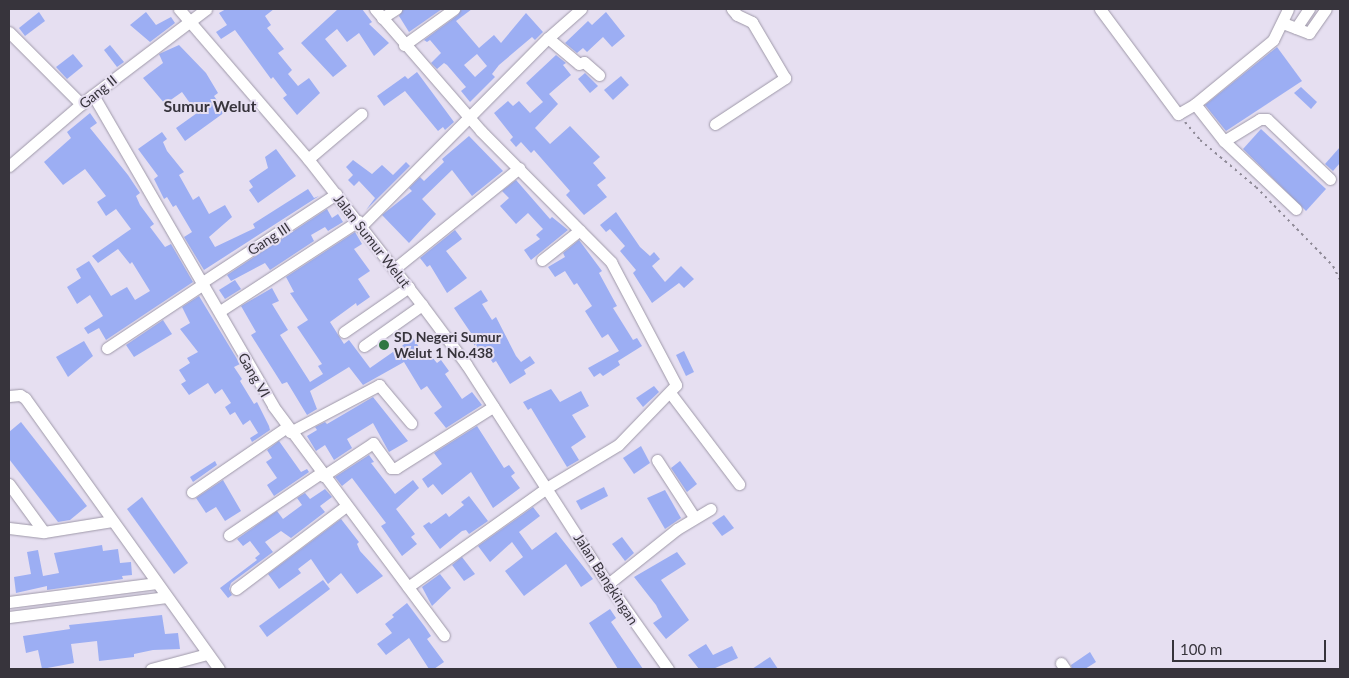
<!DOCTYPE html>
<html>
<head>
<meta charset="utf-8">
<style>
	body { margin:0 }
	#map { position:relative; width:1349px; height:678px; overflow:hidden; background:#e6dff1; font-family:Lato,sans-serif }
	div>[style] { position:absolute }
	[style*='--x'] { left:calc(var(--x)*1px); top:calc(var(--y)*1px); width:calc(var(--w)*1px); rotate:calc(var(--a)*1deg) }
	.building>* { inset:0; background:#9caef3 }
	.path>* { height:2px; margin-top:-1px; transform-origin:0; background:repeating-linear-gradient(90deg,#8f8a97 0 2.5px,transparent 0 6.5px) }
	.roads { filter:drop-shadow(0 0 1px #9e98a8) drop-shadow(0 0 1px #9e98a8) }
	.minor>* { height:11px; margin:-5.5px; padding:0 5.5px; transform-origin:5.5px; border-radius:5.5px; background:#fff }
	.dots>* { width:14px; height:14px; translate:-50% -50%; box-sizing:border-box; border:2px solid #e6dff1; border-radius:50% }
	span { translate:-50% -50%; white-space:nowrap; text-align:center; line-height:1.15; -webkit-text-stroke:4px #e6dff1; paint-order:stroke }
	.street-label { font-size:14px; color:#37343c }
	.poi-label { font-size:14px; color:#37343c; font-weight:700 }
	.left { translate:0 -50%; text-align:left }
	.quarter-label { font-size:16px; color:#37343c; font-weight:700 }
	.frame { position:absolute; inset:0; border:10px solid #37343c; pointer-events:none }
	.scale { position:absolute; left:1172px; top:640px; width:154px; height:22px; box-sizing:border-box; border:2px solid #37343c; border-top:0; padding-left:6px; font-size:15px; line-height:18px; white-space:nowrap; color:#37343c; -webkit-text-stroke:4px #e6dff1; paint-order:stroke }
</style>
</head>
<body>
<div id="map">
	<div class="building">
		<div style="clip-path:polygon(226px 9px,274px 9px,265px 16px,271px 25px,267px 28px,284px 49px,278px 53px,292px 70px,288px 74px,298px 86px,309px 78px,320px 93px,297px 115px,283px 98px,287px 95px,273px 77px,271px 79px,235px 30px,221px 39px,216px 32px,227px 25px,219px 13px)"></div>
		<div style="clip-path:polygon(338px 9px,362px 9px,372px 22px,369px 24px,389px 43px,374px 56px,359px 33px,347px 42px,337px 29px,325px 39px,347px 66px,333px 77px,301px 43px)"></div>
		<div style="clip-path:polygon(403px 9px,442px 9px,409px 32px,399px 16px)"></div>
		<div style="clip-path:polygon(evenodd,461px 9px,472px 9px,456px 21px,479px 48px,494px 35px,501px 43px,526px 13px,543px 32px,535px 40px,532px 37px,499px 65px,492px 74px,495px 77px,470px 102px,461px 91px,466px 87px,447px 65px,444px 63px,437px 69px,431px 63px,441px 53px,430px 40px,427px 42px,424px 40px,458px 15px,461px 9px,477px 54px,487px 66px,475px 77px,464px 65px,477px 54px)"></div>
		<div style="clip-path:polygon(39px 12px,45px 21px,25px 36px,19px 28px)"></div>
		<div style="clip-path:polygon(146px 12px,156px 25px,171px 17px,175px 23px,150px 42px,130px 25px)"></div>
		<div style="clip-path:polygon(606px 12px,625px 36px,612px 47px,603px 37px,587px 52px,583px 48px,577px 53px,565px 43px,588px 21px,592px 25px)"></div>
		<div style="clip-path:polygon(110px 45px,124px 62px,117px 67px,104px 50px)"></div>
		<div style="clip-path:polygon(179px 45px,206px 73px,218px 93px,214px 96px,225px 112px,185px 141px,176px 128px,197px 113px,182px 92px,165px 104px,143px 78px,163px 63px,159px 54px)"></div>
		<div style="clip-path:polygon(1277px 47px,1302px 81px,1226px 131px,1205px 105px)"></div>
		<div style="clip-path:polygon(73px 54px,83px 66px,67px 79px,56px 67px)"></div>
		<div style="clip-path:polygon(556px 55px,566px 63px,563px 65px,571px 75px,549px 94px,558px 104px,535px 128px,550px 144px,570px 126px,600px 157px,593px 163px,606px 178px,597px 185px,607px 197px,584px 215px,566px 195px,570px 191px,534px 150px,531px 153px,521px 142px,516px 147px,510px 140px,513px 137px,494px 113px,508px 101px,513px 106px,519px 101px,530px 113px,543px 102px,526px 83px)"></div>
		<div style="clip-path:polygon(417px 72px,454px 122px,445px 130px,443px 127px,438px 131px,405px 91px,384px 106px,377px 96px,405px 76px,408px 79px)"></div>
		<div style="clip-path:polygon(585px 73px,598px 86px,590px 93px,578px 79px)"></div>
		<div style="clip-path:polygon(621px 76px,629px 85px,613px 100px,604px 90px)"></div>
		<div style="clip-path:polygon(1301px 87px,1317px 102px,1311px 109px,1294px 93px)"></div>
		<div style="clip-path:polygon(90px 113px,97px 123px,90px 128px,128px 175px,140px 193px,136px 196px,140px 205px,154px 224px,150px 227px,165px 247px,171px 244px,193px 282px,106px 340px,99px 328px,88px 334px,84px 328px,103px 316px,90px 295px,77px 304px,67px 287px,81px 278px,76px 269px,89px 261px,111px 296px,127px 287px,135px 300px,150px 291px,132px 262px,130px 264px,118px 249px,98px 263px,92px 256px,131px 229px,116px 209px,106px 216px,97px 202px,106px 196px,85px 169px,63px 185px,44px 162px,71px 138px,67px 132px)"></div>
		<div style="clip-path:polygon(1261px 129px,1326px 189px,1306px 211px,1243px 149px)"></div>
		<div style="clip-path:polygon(162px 132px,167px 139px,163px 142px,167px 151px,184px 172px,179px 175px,193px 200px,199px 196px,209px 214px,225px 205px,232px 217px,209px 237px,215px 247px,255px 228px,253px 224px,308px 189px,314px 198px,319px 196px,204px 270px,184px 237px,192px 232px,176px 205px,173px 207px,167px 197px,164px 199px,154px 179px,158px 176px,138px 149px)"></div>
		<div style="clip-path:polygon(469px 136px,503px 171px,472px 196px,452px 170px,422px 199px,436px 214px,409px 243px,382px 215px,412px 191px,409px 188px,420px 177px,424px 181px,444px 162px,442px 159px)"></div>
		<div style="clip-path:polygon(1340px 147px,1340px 163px,1333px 171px,1325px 164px)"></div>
		<div style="clip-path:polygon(276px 149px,296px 176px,258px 203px,249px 190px,253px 187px,249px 181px,268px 168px,265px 157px)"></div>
		<div style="clip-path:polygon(353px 160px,372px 174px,382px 165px,393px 175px,406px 162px,410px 166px,366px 210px,375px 198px,359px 181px,354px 186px,348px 180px,353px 175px,346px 167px)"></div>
		<div style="clip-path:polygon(516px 180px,550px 219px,552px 217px,568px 230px,531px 260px,524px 250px,540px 239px,536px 235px,543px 229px,528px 213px,516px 224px,500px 206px,509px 198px,502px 191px)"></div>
		<div style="clip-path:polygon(327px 209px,332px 218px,338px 214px,343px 222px,328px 231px,325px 227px,311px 235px,314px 241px,270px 270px,265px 263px,231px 281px,227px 275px)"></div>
		<div style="clip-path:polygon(616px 212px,640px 247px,650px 256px,654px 252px,660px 259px,652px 266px,665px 282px,681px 266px,694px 279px,684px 288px,679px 283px,652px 303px,633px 273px,636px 270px,620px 251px,625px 246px,610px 229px,606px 232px,600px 225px)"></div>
		<div style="clip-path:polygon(455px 230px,462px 239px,446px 251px,467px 278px,447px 293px,430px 265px,427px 267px,420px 258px)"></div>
		<div style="clip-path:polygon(355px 232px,362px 244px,354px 249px,370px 271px,358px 279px,370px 297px,357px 306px,356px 303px,330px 322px,344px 344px,349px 340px,370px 368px,413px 338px,423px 353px,426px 350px,437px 363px,441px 360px,449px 371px,445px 374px,462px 399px,472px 392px,482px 405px,446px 428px,434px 413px,442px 407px,427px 386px,421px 390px,404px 362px,363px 385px,349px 367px,310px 391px,317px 409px,307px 415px,287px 382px,282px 384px,251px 335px,256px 332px,241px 306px,272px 288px,279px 301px,272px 304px,288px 330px,280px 335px,310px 382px,323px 374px,318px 366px,322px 364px,297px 327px,308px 320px,290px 293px,294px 292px,286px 277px)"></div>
		<div style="clip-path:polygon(579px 240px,602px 271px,599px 273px,617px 306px,613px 308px,633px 340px,637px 338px,642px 346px,618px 361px,620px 365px,603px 376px,600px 373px,594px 377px,588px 368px,619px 351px,608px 334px,602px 338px,585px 311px,592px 306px,577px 283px,574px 285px,565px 271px,555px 277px,548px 267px,565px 257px,563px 253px)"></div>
		<div style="clip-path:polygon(235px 280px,241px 289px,225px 299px,219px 290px)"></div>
		<div style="clip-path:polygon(481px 290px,488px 301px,482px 304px,492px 320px,496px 317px,516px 356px,521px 362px,530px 356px,535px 363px,524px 370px,526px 374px,510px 384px,496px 361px,493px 363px,483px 348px,478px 351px,472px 341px,475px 339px,454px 308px)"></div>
		<div style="clip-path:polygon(199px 296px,240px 364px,234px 367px,242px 379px,240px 381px,254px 404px,257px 402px,269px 426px,270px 430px,252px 442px,250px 438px,258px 433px,250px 420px,243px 425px,235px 412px,230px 415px,225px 407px,231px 403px,222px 389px,215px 394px,208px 383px,189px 395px,181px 384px,186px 381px,179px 370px,190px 363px,187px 358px,198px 352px,180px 329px,190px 323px,182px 307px)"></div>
		<div style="clip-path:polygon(163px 320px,172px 334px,134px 357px,126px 345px)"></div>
		<div style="clip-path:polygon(84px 341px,93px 356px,68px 377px,56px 357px)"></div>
		<div style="clip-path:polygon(684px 351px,694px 372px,686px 376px,676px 355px)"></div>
		<div style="clip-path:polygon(654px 386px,659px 392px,643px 407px,636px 398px)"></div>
		<div style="clip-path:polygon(551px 389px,560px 402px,581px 391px,589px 406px,572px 415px,586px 437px,571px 447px,579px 460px,567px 467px,531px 408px,528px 410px,523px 402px)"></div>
		<div style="clip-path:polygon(373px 397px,408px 441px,389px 452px,373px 423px,347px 439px,352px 448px,334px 460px,325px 445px,316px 451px,307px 436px,317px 430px,315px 427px,325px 422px,327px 424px)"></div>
		<div style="clip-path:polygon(21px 422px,87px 506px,70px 520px,58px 522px,9px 459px,9px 432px)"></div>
		<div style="clip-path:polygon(477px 426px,504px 468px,509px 465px,515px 473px,511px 476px,520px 488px,493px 508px,471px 472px,442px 495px,433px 484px,428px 488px,422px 479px,442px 464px,434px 453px)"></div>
		<div style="clip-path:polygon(279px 441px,301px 472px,307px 469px,309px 472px,274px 496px,267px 485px,277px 478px,266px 462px,272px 458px,267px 450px)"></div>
		<div style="clip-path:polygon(641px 446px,650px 463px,634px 474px,623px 458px)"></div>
		<div style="clip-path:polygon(369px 455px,374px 462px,371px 463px,395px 494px,413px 480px,419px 488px,396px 509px,415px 534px,411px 537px,417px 544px,402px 556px,381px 526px,386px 523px,352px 478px,342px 486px,335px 477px)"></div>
		<div style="clip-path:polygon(215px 461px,217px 465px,193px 482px,190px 477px)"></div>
		<div style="clip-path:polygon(680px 461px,697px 484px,687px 492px,671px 468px)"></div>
		<div style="clip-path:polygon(223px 480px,241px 511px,225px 521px,216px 507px,206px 513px,196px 498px)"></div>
		<div style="clip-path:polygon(604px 487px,608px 496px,581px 510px,576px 501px)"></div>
		<div style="clip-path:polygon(325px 489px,332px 497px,320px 506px,325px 512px,291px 538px,281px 531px,265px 542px,273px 552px,231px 583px,229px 589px,232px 595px,228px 598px,220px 588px,257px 560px,255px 558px,260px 554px,250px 541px,243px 546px,237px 539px,277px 511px,283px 519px,302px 505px,297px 498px,305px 493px,310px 499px)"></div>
		<div style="clip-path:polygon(665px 490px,681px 518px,665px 529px,647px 498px)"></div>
		<div style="clip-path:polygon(469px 496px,488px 521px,469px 534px,466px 530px,462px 531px,440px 549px,423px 526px,429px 522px,431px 524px,446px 513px,449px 517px,464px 505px,461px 502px)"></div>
		<div style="clip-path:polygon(142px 497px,188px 563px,174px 574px,127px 509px)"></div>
		<div style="clip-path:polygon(533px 507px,540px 516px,519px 532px,532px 550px,556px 532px,593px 579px,581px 587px,566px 564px,524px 596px,505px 571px,523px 557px,512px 542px,490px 562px,478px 546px)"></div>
		<div style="clip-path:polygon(724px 515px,734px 528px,722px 536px,712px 523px)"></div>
		<div style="clip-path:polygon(341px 519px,359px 542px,357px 544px,360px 551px,383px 576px,357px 594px,341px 573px,328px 584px,311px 559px,298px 569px,301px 573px,279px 589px,268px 574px)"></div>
		<div style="clip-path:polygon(622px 537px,634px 553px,625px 561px,612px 544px)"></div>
		<div style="clip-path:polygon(102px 545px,103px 551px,118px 549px,120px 563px,131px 562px,132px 575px,122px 576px,123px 579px,47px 590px,47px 586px,16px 593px,14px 577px,31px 574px,27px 552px,38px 550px,43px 576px,59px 573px,54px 553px)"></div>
		<div style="clip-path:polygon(677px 552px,686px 564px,661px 580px,689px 620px,666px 639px,653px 623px,662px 617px,656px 605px,634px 577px)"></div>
		<div style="clip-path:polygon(462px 557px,475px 574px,464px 581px,452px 565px)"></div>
		<div style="clip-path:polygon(440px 574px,451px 588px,432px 606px,422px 587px)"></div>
		<div style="clip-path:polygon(323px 580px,330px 589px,267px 637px,259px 626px)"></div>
		<div style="clip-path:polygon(407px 603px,425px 627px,431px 636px,427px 639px,444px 662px,434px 669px,429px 669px,409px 638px,386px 655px,377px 644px,392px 633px,385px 624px,394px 617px,392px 615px)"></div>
		<div style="clip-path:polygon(610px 609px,616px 618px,611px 622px,643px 669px,618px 669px,589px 623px)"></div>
		<div style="clip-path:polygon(162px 615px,165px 634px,178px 633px,180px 649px,153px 650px,134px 654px,134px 657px,99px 661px,97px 641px,71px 644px,74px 663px,42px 669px,38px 650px,26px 653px,23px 636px,70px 629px,69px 625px)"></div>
		<div style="clip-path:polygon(706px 644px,713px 655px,732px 646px,738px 658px,713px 669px,699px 669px,688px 655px)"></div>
		<div style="clip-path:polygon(1090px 652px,1096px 662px,1085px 669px,1072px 669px,1071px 665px)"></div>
		<div style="clip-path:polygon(770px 657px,778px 669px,752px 669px)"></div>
	</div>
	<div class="path">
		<div style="--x:1185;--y:122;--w:23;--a:50"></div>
		<div style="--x:1200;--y:140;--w:73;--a:40"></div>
		<div style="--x:1256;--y:187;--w:110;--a:45.7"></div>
		<div style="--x:1333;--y:266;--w:16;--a:63"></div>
	</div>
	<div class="roads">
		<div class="minor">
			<div style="--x:179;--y:9;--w:198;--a:49.3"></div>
			<div style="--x:308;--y:159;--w:185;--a:52"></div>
			<div style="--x:422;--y:305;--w:74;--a:53.3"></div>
			<div style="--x:466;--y:364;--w:262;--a:57.2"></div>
			<div style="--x:608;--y:584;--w:104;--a:54.8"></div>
			<div style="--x:375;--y:9;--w:162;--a:49"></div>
			<div style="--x:481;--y:131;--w:185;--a:45.2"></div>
			<div style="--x:611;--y:262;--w:139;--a:62.1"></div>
			<div style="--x:676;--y:385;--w:83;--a:134"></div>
			<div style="--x:618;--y:445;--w:82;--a:149"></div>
			<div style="--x:548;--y:487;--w:172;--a:144.5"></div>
			<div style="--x:1100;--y:9;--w:131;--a:53.4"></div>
			<div style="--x:1178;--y:114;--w:20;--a:-30"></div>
			<div style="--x:1195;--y:104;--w:101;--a:-39.4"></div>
			<div style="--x:1273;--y:40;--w:34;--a:-64"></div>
			<div style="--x:382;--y:18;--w:17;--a:-33"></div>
			<div style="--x:1283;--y:23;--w:28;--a:21"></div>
			<div style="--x:1309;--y:33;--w:29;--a:-55"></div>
			<div style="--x:1296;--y:28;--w:23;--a:-56"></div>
			<div style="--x:9;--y:32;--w:102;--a:45"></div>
			<div style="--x:548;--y:38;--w:40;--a:40"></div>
			<div style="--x:579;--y:64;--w:5;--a:-22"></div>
			<div style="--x:584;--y:62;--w:20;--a:41"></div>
			<div style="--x:404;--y:45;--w:62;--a:-35.8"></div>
			<div style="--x:93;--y:95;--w:359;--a:59.9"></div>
			<div style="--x:273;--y:406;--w:286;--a:53.3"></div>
			<div style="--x:1195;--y:104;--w:47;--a:51.9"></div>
			<div style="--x:1224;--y:141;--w:42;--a:-31.4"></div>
			<div style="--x:1260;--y:119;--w:7;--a:0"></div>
			<div style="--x:1267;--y:119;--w:87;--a:43.6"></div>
			<div style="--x:715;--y:124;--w:84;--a:-33.3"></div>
			<div style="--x:785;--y:78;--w:65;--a:-120.5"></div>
			<div style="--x:752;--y:22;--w:17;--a:-155"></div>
			<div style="--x:737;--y:15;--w:8;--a:-130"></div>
			<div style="--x:1224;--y:141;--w:99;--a:43.4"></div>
			<div style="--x:308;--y:159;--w:70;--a:-40.3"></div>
			<div style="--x:9;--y:166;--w:95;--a:-40.7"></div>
			<div style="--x:81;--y:104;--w:157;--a:-37.2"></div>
			<div style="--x:362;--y:225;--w:264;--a:-45.2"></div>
			<div style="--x:548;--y:38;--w:44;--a:-41.3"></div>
			<div style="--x:542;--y:260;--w:48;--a:-38.3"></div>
			<div style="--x:394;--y:269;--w:161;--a:-38.9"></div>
			<div style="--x:201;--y:283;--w:162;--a:-33.4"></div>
			<div style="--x:220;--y:311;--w:165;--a:-33.1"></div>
			<div style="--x:344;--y:332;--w:79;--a:-34.7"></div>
			<div style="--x:364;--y:346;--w:71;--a:-35.3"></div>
			<div style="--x:107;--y:348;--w:114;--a:-33.6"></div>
			<div style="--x:671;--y:394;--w:113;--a:52.9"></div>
			<div style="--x:9;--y:396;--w:11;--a:-5"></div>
			<div style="--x:20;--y:395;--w:6;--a:31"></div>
			<div style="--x:25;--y:398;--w:333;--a:54.4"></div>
			<div style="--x:290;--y:432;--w:101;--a:-27.8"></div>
			<div style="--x:379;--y:385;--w:50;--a:49.9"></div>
			<div style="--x:657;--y:460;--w:68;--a:57"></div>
			<div style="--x:323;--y:476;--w:60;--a:-33.4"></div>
			<div style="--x:373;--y:443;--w:31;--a:54"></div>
			<div style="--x:391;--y:468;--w:5;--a:0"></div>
			<div style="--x:396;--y:468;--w:115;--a:-32.2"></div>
			<div style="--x:9;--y:484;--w:59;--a:53.9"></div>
			<div style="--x:192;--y:492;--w:115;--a:-34.4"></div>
			<div style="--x:9;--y:528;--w:35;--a:7"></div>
			<div style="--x:44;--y:532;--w:69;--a:-9.2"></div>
			<div style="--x:229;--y:535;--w:111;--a:-34"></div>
			<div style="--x:608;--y:584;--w:88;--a:-38.6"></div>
			<div style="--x:677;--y:529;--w:39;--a:-31"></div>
			<div style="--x:236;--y:589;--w:138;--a:-37"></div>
			<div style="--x:9;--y:602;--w:149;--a:-7.3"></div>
			<div style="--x:9;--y:617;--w:159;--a:-7.2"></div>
			<div style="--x:1061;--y:663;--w:7;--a:56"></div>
			<div style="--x:151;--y:669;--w:58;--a:-15"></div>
		</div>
	</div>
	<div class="dots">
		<div style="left:384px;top:345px;background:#307642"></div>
	</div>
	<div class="street-label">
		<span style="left:98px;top:92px;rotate:-39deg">Gang II</span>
		<span style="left:269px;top:239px;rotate:-33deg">Gang III</span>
		<span style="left:372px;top:241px;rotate:52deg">Jalan Sumur Welut</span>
		<span style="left:254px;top:375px;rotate:60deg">Gang VI</span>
		<span style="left:606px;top:579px;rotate:57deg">Jalan Bangkingan</span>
	</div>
	<div class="poi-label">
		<span class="left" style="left:394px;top:345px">SD Negeri Sumur<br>Welut 1 No.438</span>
	</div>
	<div class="quarter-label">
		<span style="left:210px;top:106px">Sumur Welut</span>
	</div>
	<div class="frame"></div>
	<div class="scale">100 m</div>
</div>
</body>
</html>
